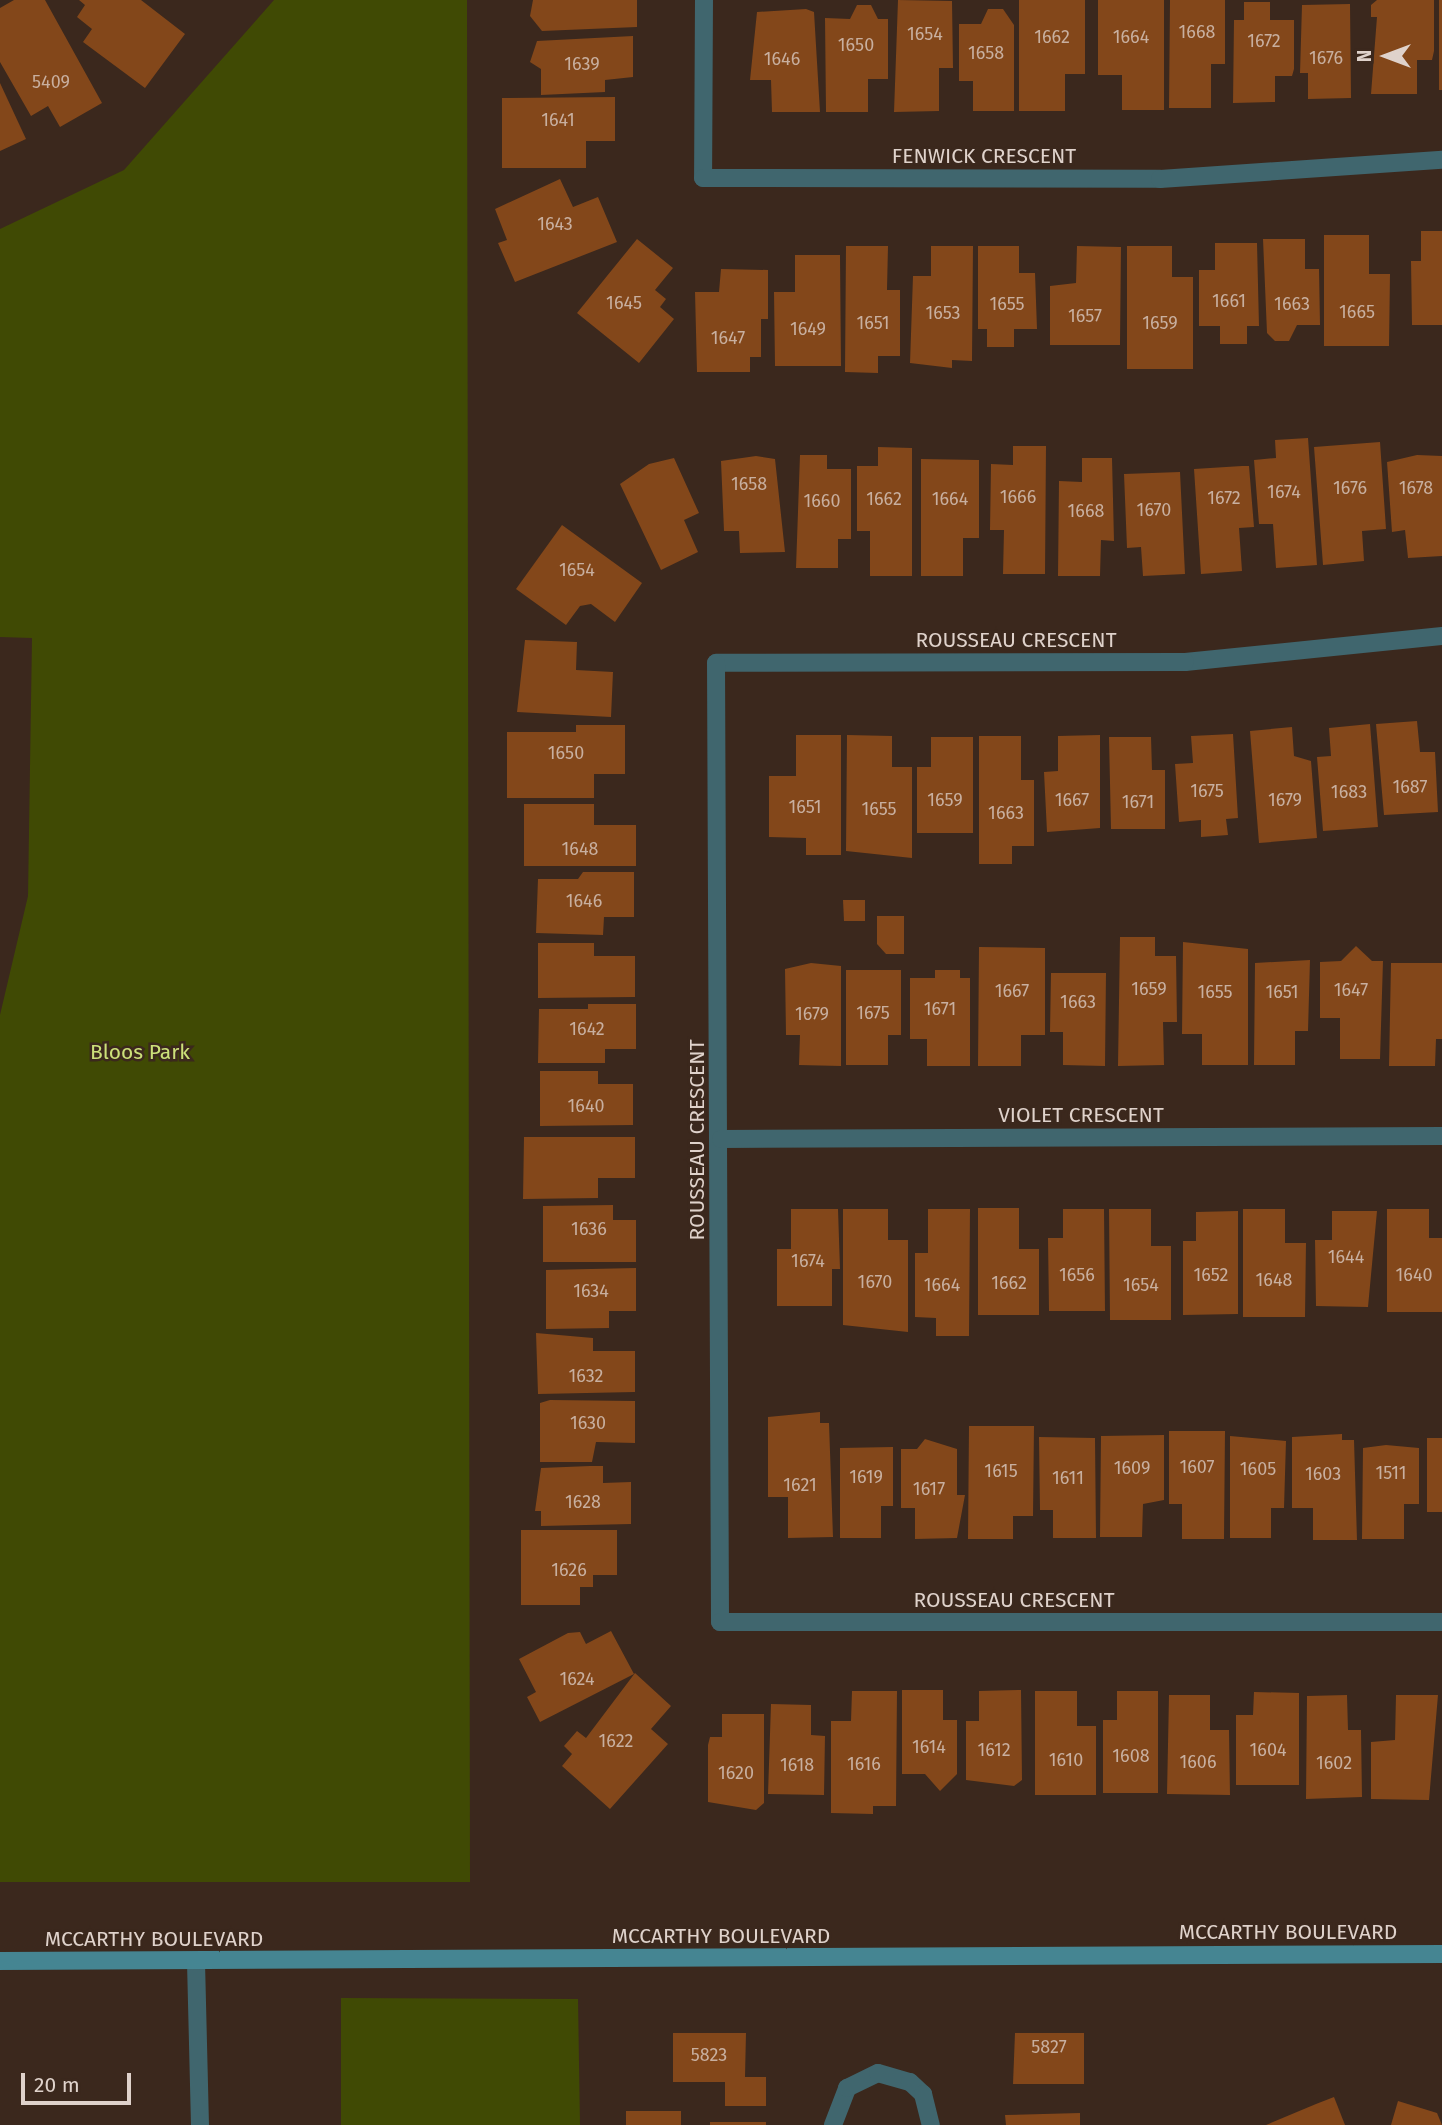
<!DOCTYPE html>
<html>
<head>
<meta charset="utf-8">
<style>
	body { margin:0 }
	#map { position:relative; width:1442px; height:2125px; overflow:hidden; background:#3b281d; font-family:"Fira Sans",sans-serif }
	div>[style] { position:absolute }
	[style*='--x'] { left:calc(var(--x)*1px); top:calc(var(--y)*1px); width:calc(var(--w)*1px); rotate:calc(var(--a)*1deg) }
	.green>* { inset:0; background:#404a04 }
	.building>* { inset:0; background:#83471a }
	.street>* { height:18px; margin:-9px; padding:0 9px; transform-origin:9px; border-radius:9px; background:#40666e }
	.secondary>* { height:18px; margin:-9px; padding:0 9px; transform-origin:9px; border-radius:9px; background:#458592 }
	span { translate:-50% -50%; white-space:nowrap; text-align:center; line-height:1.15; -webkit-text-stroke:5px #3b281d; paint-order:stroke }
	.number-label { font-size:18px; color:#c8af9f }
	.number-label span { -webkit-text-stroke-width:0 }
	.street-label { font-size:21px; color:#dfd2cb }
	.park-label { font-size:21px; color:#cce079 }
	.north { position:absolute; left:1351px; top:21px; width:70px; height:70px; -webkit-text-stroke:5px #3b281d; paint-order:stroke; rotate:270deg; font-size:19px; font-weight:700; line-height:28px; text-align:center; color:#dfd2cb }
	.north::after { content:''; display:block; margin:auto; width:24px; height:32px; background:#dfd2cb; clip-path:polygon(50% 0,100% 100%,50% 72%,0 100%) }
	.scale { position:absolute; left:21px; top:2073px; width:110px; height:32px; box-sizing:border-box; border:4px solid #dfd2cb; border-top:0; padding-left:9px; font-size:21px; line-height:24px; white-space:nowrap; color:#dfd2cb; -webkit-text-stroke:5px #3b281d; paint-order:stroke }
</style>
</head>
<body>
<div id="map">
	<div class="green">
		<div style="clip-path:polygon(274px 0,467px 0,470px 1882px,0 1882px,0 1015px,28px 896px,32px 638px,0 637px,0 229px,124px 170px)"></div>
		<div style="clip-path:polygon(341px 1998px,578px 1999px,580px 2125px,341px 2125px)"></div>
	</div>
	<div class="building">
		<div style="clip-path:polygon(14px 0,45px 0,102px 103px,60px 127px,48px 106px,31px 116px,0 62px,0 8px)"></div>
		<div style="clip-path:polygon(79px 0,141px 0,185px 34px,145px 88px,83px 42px,92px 29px,77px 17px,85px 5px)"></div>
		<div style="clip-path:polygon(533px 0,637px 0,637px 27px,542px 31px,530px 16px)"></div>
		<div style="clip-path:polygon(898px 0,952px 1px,953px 68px,939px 68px,939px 111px,894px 112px)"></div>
		<div style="clip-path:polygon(1019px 0,1085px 0,1085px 74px,1065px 74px,1065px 111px,1019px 111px)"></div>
		<div style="clip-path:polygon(1098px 0,1164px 0,1164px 110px,1122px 110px,1122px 75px,1098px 75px)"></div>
		<div style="clip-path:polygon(1170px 0,1225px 0,1225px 64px,1211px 64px,1211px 108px,1169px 108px)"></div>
		<div style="clip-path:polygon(1377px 0,1434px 0,1434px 51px,1432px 60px,1417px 60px,1417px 94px,1371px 94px,1377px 17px,1371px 17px,1371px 5px)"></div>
		<div style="clip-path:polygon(1439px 0,1442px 0,1442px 90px,1439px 90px)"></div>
		<div style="clip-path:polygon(1244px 2px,1270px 2px,1270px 20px,1294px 20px,1294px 69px,1292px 76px,1275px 76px,1275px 102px,1233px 103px,1234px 20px,1244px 20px)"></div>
		<div style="clip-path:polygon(1350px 4px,1351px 98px,1308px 99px,1308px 73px,1300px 73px,1302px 5px)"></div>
		<div style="clip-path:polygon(857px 5px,871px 5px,878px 19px,888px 19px,888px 79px,868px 79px,868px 112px,826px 112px,825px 18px,850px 19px)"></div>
		<div style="clip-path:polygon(806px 9px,814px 12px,820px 112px,772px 112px,771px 80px,750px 80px,757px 12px)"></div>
		<div style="clip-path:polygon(988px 9px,1003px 9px,1014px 25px,1014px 111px,973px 111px,973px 81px,959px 81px,959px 24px,981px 24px)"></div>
		<div style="clip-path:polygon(633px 36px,633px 77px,605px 80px,605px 92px,541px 95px,541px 69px,530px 62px,537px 41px)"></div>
		<div style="clip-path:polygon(0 83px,26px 139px,0 151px)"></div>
		<div style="clip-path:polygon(615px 97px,615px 141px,586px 141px,586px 168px,502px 168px,502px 98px)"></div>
		<div style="clip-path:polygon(560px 179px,573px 207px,598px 197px,617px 242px,515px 282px,498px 243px,507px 240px,495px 209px)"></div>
		<div style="clip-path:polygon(1421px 231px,1442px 231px,1442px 325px,1412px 325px,1411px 261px,1421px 261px)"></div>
		<div style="clip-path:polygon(1324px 235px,1369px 235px,1369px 274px,1390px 274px,1389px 346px,1324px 346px)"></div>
		<div style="clip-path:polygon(637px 239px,673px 268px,655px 290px,666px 299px,660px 307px,674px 319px,639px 363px,577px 313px)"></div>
		<div style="clip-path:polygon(1263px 239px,1305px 239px,1305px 269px,1319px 269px,1320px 325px,1297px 325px,1289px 341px,1275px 341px,1267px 333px)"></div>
		<div style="clip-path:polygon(1215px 243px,1257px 243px,1259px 326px,1247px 326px,1247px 344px,1220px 344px,1220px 326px,1199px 326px,1199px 270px,1215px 270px)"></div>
		<div style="clip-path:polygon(846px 246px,888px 246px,887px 290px,900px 290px,900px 356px,878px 356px,878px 373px,845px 372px)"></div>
		<div style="clip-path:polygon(931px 246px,973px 246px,972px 361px,952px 360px,952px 368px,910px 363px,913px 276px,931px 276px)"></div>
		<div style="clip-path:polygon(978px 246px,1019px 246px,1019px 273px,1035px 273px,1037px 329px,1014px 329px,1014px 347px,987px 347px,987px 329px,978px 329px)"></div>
		<div style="clip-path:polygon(1077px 246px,1121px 247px,1120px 345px,1050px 345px,1050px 286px,1076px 283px)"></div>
		<div style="clip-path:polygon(1127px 246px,1172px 246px,1172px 277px,1193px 277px,1193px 369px,1127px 369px)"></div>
		<div style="clip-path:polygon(795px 255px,840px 255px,841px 366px,775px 366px,774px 292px,795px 292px)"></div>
		<div style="clip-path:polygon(721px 269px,768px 270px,768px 319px,761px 319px,761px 357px,750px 357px,750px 372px,697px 372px,695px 292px,719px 292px)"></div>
		<div style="clip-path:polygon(1308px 438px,1317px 565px,1276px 568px,1273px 524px,1259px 524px,1254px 460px,1276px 458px,1275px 440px)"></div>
		<div style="clip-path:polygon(1380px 442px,1386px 529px,1362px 531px,1364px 561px,1323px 565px,1314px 447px)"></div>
		<div style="clip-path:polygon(1013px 446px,1046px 446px,1045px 574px,1003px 574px,1004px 530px,990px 530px,991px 464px,1013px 465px)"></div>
		<div style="clip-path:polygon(878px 447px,912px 448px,912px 576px,870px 576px,870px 531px,857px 531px,857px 466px,878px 466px)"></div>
		<div style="clip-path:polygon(800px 455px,827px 455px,827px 469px,851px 469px,851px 539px,838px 539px,838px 568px,796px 568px)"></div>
		<div style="clip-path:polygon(1417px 455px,1442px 456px,1442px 556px,1408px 558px,1405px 530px,1392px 532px,1387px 462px)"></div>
		<div style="clip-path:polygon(756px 456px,775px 459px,785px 552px,740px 553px,739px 531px,724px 531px,721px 461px)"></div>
		<div style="clip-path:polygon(674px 458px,699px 513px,684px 520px,698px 552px,661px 570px,620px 484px,649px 464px)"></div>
		<div style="clip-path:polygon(1082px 458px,1112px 458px,1114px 541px,1101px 540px,1100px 576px,1058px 576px,1059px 481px,1082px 482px)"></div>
		<div style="clip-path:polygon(921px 459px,979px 460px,979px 538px,963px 538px,963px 576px,921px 576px)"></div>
		<div style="clip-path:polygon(1242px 466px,1249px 466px,1254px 527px,1239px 528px,1242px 571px,1201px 574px,1194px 469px)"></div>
		<div style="clip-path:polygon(1180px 472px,1185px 574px,1143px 576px,1141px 547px,1127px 548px,1124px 474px)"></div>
		<div style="clip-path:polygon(562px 525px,642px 583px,615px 622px,591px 604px,580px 606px,566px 625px,516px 589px)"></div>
		<div style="clip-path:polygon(525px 640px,577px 642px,576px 670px,613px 672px,611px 717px,517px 712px)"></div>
		<div style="clip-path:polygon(1417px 721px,1420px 752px,1435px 752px,1438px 812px,1384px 815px,1376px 724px)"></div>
		<div style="clip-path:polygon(1370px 724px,1378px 827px,1323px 831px,1317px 757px,1331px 756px,1329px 728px)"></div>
		<div style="clip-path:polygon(576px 725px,625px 725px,625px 774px,594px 774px,594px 798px,507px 798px,507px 732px,576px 732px)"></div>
		<div style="clip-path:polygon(1292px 727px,1294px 756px,1311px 761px,1317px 838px,1259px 843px,1250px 731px)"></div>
		<div style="clip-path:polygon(1233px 734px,1238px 818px,1226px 819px,1228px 835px,1201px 837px,1201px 820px,1179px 822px,1175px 764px,1193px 763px,1191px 736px)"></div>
		<div style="clip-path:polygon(796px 735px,841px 735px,841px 855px,806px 855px,806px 838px,769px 837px,769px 776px,796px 776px)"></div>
		<div style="clip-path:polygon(847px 735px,892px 736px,892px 767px,912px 767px,912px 858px,846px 851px)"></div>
		<div style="clip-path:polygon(1100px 735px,1100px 828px,1047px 832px,1044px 772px,1058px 771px,1058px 736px)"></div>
		<div style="clip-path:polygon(979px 736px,1021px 736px,1021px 780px,1034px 780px,1034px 846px,1012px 846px,1012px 864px,979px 864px)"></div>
		<div style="clip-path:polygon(931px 737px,973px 737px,973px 833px,917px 833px,917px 767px,931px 767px)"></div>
		<div style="clip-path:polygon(1109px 737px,1151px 737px,1152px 770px,1165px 770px,1165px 829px,1111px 829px)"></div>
		<div style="clip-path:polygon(524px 804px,594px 804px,594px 825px,636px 825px,636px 866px,524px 866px)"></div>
		<div style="clip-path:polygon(583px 872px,634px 872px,634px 917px,604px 917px,603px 935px,536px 933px,538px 879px,578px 879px)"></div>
		<div style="clip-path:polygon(843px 900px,865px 900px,865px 921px,844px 921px)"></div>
		<div style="clip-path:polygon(877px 916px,904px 916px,904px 954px,886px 954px,877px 944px)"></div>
		<div style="clip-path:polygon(1120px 937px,1155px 937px,1155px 956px,1176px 956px,1177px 1022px,1163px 1022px,1164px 1065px,1118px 1066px)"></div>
		<div style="clip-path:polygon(1183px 942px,1248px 949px,1248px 1065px,1202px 1065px,1202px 1034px,1182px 1034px)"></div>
		<div style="clip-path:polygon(538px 943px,594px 943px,594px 956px,635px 956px,635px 997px,538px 998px)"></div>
		<div style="clip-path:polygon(1356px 946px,1372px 961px,1383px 961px,1380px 1059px,1340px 1059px,1340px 1018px,1320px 1018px,1320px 962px,1341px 961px)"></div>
		<div style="clip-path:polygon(979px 947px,1045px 948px,1045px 1035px,1021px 1035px,1021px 1066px,978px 1066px)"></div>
		<div style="clip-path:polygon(1310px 960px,1308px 1031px,1295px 1031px,1295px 1065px,1254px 1065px,1255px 963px)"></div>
		<div style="clip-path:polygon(811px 963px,841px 966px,841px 1066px,799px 1065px,800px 1035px,786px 1035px,785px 969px)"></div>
		<div style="clip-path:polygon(1391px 963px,1442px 963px,1442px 1039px,1436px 1039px,1435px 1066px,1389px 1066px)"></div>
		<div style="clip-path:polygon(846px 970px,901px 970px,901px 1035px,888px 1035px,888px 1065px,846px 1065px)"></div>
		<div style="clip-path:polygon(935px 970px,960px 970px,960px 978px,970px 978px,970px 1066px,927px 1066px,927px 1039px,910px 1039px,910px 978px,935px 978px)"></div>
		<div style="clip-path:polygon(1051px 973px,1106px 973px,1105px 1066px,1063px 1065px,1063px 1032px,1050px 1032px)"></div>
		<div style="clip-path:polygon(588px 1004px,636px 1004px,636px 1049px,605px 1049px,605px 1063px,538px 1063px,539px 1009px,588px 1009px)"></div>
		<div style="clip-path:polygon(540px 1071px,598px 1071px,598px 1084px,633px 1084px,633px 1125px,540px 1126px)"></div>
		<div style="clip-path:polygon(524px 1137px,635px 1137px,635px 1178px,598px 1178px,598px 1198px,523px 1199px)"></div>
		<div style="clip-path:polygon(613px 1205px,613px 1220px,636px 1220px,636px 1262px,543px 1262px,543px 1206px)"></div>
		<div style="clip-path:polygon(978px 1208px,1019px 1208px,1019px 1249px,1039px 1249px,1039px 1315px,978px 1315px)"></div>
		<div style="clip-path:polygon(791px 1209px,838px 1209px,840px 1269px,832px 1269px,832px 1306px,777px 1306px,777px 1249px,791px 1249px)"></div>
		<div style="clip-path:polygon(843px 1209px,888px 1209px,888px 1240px,908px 1240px,908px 1332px,843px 1325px)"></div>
		<div style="clip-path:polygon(928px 1209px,970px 1209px,969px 1336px,936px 1336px,936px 1318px,915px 1317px,915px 1253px,928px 1253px)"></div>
		<div style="clip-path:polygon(1063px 1209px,1104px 1209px,1105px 1311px,1049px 1311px,1048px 1238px,1063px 1238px)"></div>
		<div style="clip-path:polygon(1109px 1209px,1151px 1209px,1151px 1246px,1171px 1246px,1171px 1320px,1110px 1320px)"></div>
		<div style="clip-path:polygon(1243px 1209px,1285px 1209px,1285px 1243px,1306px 1243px,1305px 1317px,1243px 1317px)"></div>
		<div style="clip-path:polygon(1387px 1209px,1429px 1209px,1429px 1238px,1442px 1238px,1442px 1312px,1387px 1312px)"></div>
		<div style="clip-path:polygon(1238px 1211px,1238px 1314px,1183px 1315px,1183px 1241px,1196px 1241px,1196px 1212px)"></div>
		<div style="clip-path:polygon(1332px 1211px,1377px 1211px,1368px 1307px,1316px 1306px,1315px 1240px,1332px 1240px)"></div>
		<div style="clip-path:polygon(636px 1268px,636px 1311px,609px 1311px,609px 1328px,546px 1329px,546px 1270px)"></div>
		<div style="clip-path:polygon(536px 1333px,593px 1338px,593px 1351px,635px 1351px,635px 1392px,538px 1394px)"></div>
		<div style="clip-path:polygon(550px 1400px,635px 1401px,635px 1443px,596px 1442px,592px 1462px,540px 1462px,540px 1403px)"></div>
		<div style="clip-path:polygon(820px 1412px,820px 1423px,829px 1423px,833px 1537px,788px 1538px,788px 1497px,768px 1497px,768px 1417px)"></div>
		<div style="clip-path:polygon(969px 1426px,1034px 1426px,1033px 1516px,1013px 1516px,1013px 1539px,968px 1539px)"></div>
		<div style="clip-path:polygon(1169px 1431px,1225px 1431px,1224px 1539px,1182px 1539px,1182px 1504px,1169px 1504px)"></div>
		<div style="clip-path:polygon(1342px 1434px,1342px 1440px,1354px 1440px,1357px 1540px,1313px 1540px,1313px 1508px,1292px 1508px,1292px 1437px)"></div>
		<div style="clip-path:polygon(1164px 1435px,1164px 1500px,1143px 1504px,1142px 1537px,1100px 1537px,1101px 1436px)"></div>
		<div style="clip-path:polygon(1230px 1436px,1286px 1441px,1284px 1508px,1271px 1508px,1271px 1538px,1230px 1538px)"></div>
		<div style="clip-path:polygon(1039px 1437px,1095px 1438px,1096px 1538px,1053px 1538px,1053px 1510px,1040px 1510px)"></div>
		<div style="clip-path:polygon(1427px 1438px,1442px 1438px,1442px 1512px,1427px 1512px)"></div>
		<div style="clip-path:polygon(925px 1439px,957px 1449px,957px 1495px,965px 1495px,957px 1538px,915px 1539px,915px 1508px,901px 1508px,901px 1449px,917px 1449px)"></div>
		<div style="clip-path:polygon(1386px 1445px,1419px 1448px,1419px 1504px,1404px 1504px,1404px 1539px,1362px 1539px,1363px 1448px)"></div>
		<div style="clip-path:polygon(893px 1447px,893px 1506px,881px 1506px,881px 1538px,840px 1538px,840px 1448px)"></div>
		<div style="clip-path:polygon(590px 1466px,603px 1466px,603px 1483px,631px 1482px,631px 1524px,541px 1526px,541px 1511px,535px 1511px,541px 1468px)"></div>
		<div style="clip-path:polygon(521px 1530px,617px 1530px,617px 1575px,593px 1575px,593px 1587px,580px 1587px,580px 1605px,521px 1605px)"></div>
		<div style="clip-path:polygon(611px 1631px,634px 1674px,540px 1722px,527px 1697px,536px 1692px,519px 1659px,568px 1633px,580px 1632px,586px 1644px)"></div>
		<div style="clip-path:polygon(635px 1673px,671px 1706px,651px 1729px,668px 1744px,610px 1809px,562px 1766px,572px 1754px,564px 1746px,577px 1731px,586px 1738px)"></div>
		<div style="clip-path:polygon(902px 1690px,943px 1690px,943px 1720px,957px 1720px,957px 1774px,940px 1791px,925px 1774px,902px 1774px)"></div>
		<div style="clip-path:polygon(1021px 1690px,1022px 1780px,1014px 1786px,966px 1780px,966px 1721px,979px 1721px,979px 1691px)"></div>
		<div style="clip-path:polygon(852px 1691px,897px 1691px,896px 1806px,873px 1806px,873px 1814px,831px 1813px,831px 1721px,851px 1721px)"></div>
		<div style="clip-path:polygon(1035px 1691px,1077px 1691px,1077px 1726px,1096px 1726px,1096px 1795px,1035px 1795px)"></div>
		<div style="clip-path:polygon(1117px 1691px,1158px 1691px,1158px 1793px,1103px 1793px,1103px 1720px,1117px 1720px)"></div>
		<div style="clip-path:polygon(1254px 1692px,1299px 1693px,1299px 1785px,1236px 1785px,1236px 1715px,1253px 1715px)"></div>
		<div style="clip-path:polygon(1169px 1695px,1210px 1695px,1210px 1730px,1229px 1730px,1230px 1795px,1167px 1794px)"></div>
		<div style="clip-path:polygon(1347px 1695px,1348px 1730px,1361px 1730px,1362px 1797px,1306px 1799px,1307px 1696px)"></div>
		<div style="clip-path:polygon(1396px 1695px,1438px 1695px,1429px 1800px,1371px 1799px,1371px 1742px,1395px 1740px)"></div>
		<div style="clip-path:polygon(771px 1704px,811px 1705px,811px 1735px,825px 1736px,824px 1795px,768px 1794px)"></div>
		<div style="clip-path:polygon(722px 1714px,764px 1714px,764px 1803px,756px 1810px,708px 1802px,708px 1745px,710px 1737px,722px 1737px)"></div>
		<div style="clip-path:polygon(673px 2033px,746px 2033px,745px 2077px,766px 2077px,766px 2106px,725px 2106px,725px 2082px,673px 2082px)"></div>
		<div style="clip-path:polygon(1015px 2033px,1084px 2033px,1084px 2084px,1013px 2084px)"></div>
		<div style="clip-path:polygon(1334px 2097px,1345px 2125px,1266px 2125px,1316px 2104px)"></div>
		<div style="clip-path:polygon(1398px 2101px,1437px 2113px,1442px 2125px,1391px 2125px)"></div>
		<div style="clip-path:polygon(626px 2111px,681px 2111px,681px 2125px,626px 2125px)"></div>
		<div style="clip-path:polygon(1080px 2113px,1080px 2125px,1006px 2125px,1005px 2115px)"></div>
		<div style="clip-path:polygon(710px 2122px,766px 2122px,766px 2125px,710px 2125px)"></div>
	</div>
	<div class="street">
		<div style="--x:704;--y:0;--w:178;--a:90.3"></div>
		<div style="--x:703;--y:178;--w:457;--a:0.1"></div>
		<div style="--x:1160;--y:179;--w:283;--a:-3.9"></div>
		<div style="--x:1442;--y:636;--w:258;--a:174.2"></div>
		<div style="--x:1185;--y:662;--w:469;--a:179.9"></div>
		<div style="--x:716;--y:663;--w:959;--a:89.76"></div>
		<div style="--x:720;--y:1622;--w:722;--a:0"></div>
		<div style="--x:721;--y:1139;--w:721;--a:-0.24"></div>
		<div style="--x:196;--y:1962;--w:163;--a:88.6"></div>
		<div style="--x:833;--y:2125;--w:40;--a:-69"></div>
		<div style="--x:847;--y:2088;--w:34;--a:-26"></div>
		<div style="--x:878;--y:2073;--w:33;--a:16"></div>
		<div style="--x:910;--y:2082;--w:18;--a:43"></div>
		<div style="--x:923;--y:2094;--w:32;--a:76"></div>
	</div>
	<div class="secondary">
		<div style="--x:0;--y:1961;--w:1442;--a:-0.28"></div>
	</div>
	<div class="number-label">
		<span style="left:1197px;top:32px">1668</span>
		<span style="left:925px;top:34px">1654</span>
		<span style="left:1052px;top:37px">1662</span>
		<span style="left:1131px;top:37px">1664</span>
		<span style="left:1264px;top:41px">1672</span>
		<span style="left:856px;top:45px">1650</span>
		<span style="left:986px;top:53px">1658</span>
		<span style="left:1326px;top:58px">1676</span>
		<span style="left:782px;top:59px">1646</span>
		<span style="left:582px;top:64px">1639</span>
		<span style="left:51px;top:82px">5409</span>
		<span style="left:558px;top:120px">1641</span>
		<span style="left:555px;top:224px">1643</span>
		<span style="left:1229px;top:301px">1661</span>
		<span style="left:624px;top:303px">1645</span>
		<span style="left:1007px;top:304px">1655</span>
		<span style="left:1292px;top:304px">1663</span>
		<span style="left:1357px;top:312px">1665</span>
		<span style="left:943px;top:313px">1653</span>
		<span style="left:1085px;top:316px">1657</span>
		<span style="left:873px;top:323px">1651</span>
		<span style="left:1160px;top:323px">1659</span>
		<span style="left:808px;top:329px">1649</span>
		<span style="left:728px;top:338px">1647</span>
		<span style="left:749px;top:484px">1658</span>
		<span style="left:1350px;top:488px">1676</span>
		<span style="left:1416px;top:488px">1678</span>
		<span style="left:1284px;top:492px">1674</span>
		<span style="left:1018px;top:497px">1666</span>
		<span style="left:1224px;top:498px">1672</span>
		<span style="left:884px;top:499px">1662</span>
		<span style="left:950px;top:499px">1664</span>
		<span style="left:822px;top:501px">1660</span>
		<span style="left:1154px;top:510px">1670</span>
		<span style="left:1086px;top:511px">1668</span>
		<span style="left:577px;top:570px">1654</span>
		<span style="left:566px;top:753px">1650</span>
		<span style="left:1410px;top:787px">1687</span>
		<span style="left:1207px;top:791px">1675</span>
		<span style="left:1349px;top:792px">1683</span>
		<span style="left:945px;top:800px">1659</span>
		<span style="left:1072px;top:800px">1667</span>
		<span style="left:1285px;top:800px">1679</span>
		<span style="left:1138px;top:802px">1671</span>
		<span style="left:805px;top:807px">1651</span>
		<span style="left:879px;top:809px">1655</span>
		<span style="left:1006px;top:813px">1663</span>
		<span style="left:580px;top:849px">1648</span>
		<span style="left:584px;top:901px">1646</span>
		<span style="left:1149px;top:989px">1659</span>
		<span style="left:1351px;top:990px">1647</span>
		<span style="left:1012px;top:991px">1667</span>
		<span style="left:1215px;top:992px">1655</span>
		<span style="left:1282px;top:992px">1651</span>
		<span style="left:1078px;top:1002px">1663</span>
		<span style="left:940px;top:1009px">1671</span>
		<span style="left:873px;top:1013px">1675</span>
		<span style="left:812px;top:1014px">1679</span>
		<span style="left:587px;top:1029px">1642</span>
		<span style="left:586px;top:1106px">1640</span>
		<span style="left:589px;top:1229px">1636</span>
		<span style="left:1346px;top:1257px">1644</span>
		<span style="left:808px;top:1261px">1674</span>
		<span style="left:1077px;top:1275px">1656</span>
		<span style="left:1211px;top:1275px">1652</span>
		<span style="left:1414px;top:1275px">1640</span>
		<span style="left:1274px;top:1280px">1648</span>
		<span style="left:875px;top:1282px">1670</span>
		<span style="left:1009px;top:1283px">1662</span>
		<span style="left:942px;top:1285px">1664</span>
		<span style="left:1141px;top:1285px">1654</span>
		<span style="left:591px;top:1291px">1634</span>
		<span style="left:586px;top:1376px">1632</span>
		<span style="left:588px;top:1423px">1630</span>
		<span style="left:1197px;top:1467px">1607</span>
		<span style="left:1132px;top:1468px">1609</span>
		<span style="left:1258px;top:1469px">1605</span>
		<span style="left:1001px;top:1471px">1615</span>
		<span style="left:1391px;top:1473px">1511</span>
		<span style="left:1323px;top:1474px">1603</span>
		<span style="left:866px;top:1477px">1619</span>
		<span style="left:1068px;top:1478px">1611</span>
		<span style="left:800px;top:1485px">1621</span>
		<span style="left:929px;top:1489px">1617</span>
		<span style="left:583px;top:1502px">1628</span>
		<span style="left:569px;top:1570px">1626</span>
		<span style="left:577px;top:1679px">1624</span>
		<span style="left:616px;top:1741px">1622</span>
		<span style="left:929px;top:1747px">1614</span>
		<span style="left:994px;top:1750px">1612</span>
		<span style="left:1268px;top:1750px">1604</span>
		<span style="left:1131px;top:1756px">1608</span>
		<span style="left:1066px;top:1760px">1610</span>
		<span style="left:1198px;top:1762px">1606</span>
		<span style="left:1334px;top:1763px">1602</span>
		<span style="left:864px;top:1764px">1616</span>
		<span style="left:797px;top:1765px">1618</span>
		<span style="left:736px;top:1773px">1620</span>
		<span style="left:1049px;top:2047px">5827</span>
		<span style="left:709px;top:2055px">5823</span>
	</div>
	<div class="street-label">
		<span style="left:984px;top:156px">FENWICK CRESCENT</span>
		<span style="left:1016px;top:640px">ROUSSEAU CRESCENT</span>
		<span style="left:1081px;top:1115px">VIOLET CRESCENT</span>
		<span style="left:697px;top:1140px;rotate:-90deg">ROUSSEAU CRESCENT</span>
		<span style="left:1014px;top:1600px">ROUSSEAU CRESCENT</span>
		<span style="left:1288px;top:1932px">MCCARTHY BOULEVARD</span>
		<span style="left:721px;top:1936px">MCCARTHY BOULEVARD</span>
		<span style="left:154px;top:1939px">MCCARTHY BOULEVARD</span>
	</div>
	<div class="park-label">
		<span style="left:140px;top:1052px">Bloos Park</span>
	</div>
	<div class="north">N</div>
	<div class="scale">20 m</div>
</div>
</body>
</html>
